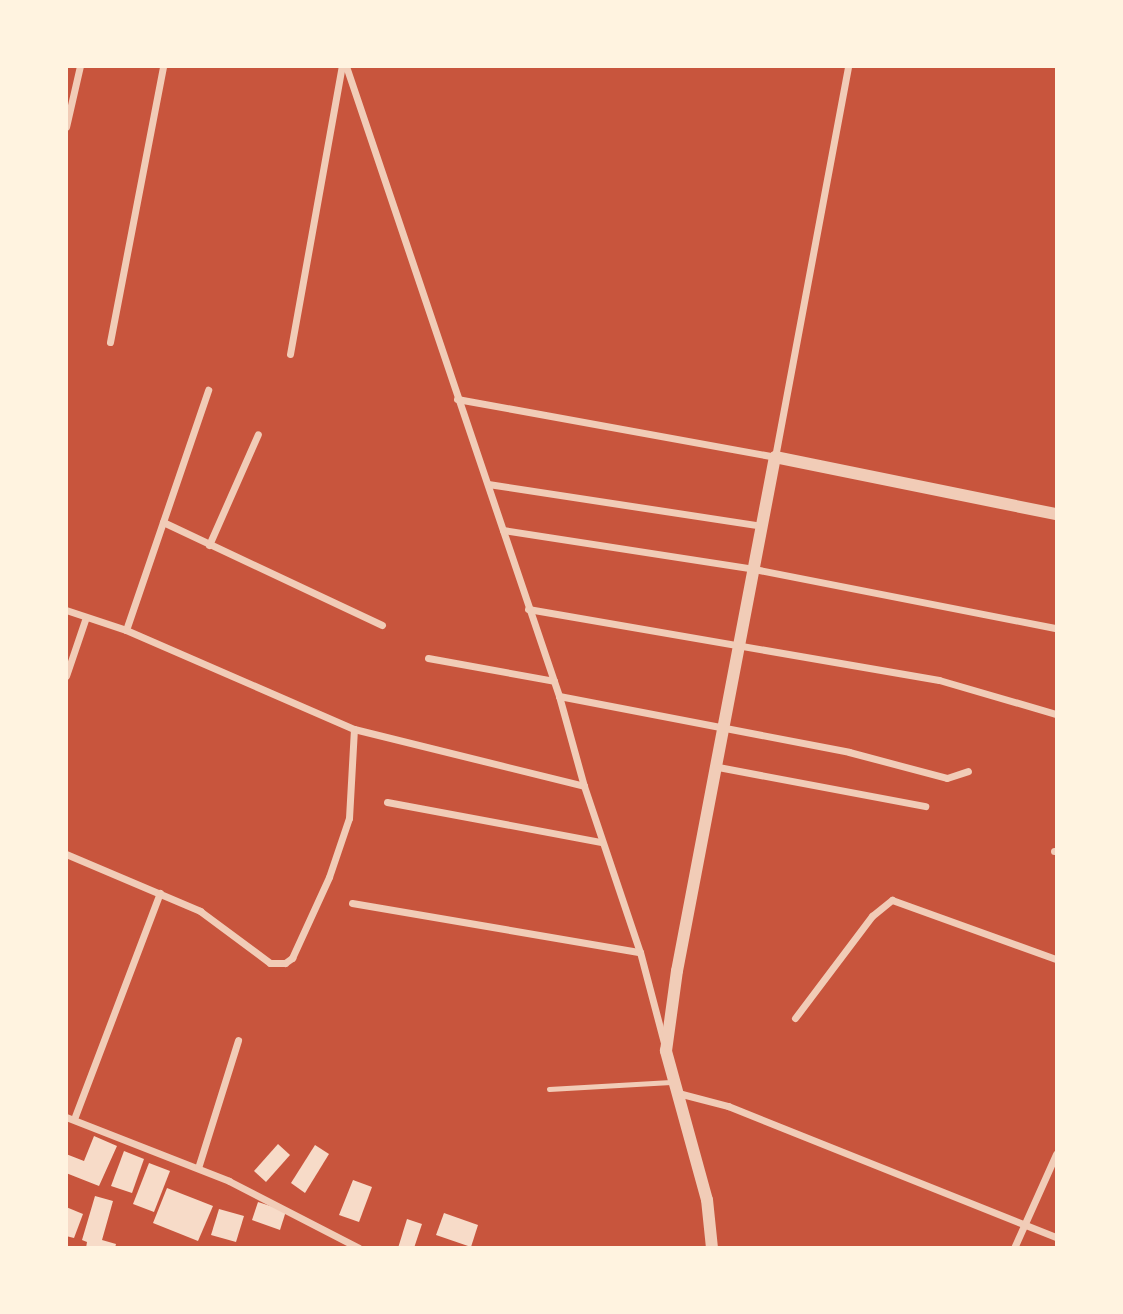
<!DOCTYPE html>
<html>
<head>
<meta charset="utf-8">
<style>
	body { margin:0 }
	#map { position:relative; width:1123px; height:1314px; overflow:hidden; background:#c8553d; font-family:Merriweather,serif }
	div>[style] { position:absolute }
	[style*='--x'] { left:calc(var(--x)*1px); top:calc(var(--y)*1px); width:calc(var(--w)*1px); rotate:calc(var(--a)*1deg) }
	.building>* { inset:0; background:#f7dbc8 }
	.service>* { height:5px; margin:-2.5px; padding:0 2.5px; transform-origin:2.5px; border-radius:2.5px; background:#f1ccb7 }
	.minor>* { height:7px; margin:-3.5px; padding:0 3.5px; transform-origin:3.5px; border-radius:3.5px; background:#f1ccb7 }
	.tertiary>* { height:12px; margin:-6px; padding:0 6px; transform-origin:6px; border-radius:6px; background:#f1ccb7 }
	span { translate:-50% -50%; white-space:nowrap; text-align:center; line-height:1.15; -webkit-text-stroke:7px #fff3e0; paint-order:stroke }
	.frame { position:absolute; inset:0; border:68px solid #fff3e0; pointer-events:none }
</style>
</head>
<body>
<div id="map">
	<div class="building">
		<div style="clip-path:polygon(94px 1136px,117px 1146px,99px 1186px,66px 1173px,66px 1154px,84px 1161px)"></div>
		<div style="clip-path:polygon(278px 1144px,290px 1155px,266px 1182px,254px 1171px)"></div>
		<div style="clip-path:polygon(315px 1145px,329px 1154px,305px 1193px,291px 1183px)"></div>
		<div style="clip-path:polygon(124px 1151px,144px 1159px,132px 1193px,111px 1186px)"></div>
		<div style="clip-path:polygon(149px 1163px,170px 1171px,154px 1212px,133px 1204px)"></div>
		<div style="clip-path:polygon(353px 1180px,372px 1187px,359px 1222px,339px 1215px)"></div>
		<div style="clip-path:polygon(167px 1188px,213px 1206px,198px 1241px,153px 1223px)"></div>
		<div style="clip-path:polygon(95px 1196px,113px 1201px,102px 1240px,116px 1244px,115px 1248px,86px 1248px,87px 1242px,82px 1240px)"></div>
		<div style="clip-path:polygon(258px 1202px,286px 1211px,280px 1230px,252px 1220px)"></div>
		<div style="clip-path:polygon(66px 1207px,83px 1214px,74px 1238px,66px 1236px)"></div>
		<div style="clip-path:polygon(219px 1209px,244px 1216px,236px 1242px,211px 1235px)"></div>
		<div style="clip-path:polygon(444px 1213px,478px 1225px,471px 1247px,436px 1235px)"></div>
		<div style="clip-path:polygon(407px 1219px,422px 1224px,414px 1248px,398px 1248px)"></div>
	</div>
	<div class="service">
		<div style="--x:549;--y:1089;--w:122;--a:-3.3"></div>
	</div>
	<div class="minor">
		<div style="--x:346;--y:66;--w:665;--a:71.32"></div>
		<div style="--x:559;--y:696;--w:93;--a:74.5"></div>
		<div style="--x:66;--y:127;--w:63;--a:-77.1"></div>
		<div style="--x:110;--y:342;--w:281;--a:-79.1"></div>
		<div style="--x:290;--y:354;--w:293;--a:-79.8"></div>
		<div style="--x:457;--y:399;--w:323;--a:10.3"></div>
		<div style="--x:775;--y:457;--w:398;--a:-79.4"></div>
		<div style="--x:488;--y:484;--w:277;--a:8.7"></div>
		<div style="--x:163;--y:522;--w:242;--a:25.2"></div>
		<div style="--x:503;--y:530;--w:254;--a:8.8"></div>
		<div style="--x:754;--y:569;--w:308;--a:11.1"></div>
		<div style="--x:209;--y:545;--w:121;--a:-66.2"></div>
		<div style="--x:528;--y:609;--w:417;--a:9.8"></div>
		<div style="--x:939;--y:680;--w:122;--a:16.2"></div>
		<div style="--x:66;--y:610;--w:63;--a:18.4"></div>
		<div style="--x:126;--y:630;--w:249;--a:23.5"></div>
		<div style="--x:354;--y:729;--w:237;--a:13.9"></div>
		<div style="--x:584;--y:786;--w:175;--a:71.4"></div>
		<div style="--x:640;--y:952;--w:94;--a:75.2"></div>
		<div style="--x:126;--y:630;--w:254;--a:-71.1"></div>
		<div style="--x:428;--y:658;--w:128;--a:10.3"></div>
		<div style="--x:66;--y:676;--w:62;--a:-71.3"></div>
		<div style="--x:559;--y:696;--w:295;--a:10.9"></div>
		<div style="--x:849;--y:752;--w:101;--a:14.9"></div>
		<div style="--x:947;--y:778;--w:22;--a:-18"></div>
		<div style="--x:718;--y:767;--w:211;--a:10.7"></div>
		<div style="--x:387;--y:802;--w:218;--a:10.6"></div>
		<div style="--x:1054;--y:851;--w:2;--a:0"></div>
		<div style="--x:66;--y:854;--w:146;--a:23"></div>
		<div style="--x:200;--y:911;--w:87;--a:36.6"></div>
		<div style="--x:270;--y:963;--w:15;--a:0"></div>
		<div style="--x:285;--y:963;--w:9;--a:-36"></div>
		<div style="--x:292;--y:958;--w:89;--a:-65.4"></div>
		<div style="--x:329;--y:877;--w:62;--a:-71.3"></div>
		<div style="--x:349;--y:818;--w:89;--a:-86.8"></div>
		<div style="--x:352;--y:903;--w:292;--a:9.7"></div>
		<div style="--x:795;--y:1018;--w:128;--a:-53"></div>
		<div style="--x:872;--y:916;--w:26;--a:-39"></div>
		<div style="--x:892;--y:900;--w:174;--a:19.8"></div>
		<div style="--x:678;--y:1093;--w:52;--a:14.6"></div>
		<div style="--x:728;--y:1106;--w:353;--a:21.8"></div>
		<div style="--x:66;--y:1117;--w:175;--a:21.4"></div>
		<div style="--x:229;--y:1181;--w:146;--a:27.3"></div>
		<div style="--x:74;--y:1119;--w:242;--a:-69.2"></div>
		<div style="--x:198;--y:1168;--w:134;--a:-72.6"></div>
		<div style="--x:1014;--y:1248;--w:103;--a:-65.9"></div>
	</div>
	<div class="tertiary">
		<div style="--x:712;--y:1248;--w:48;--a:-95.9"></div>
		<div style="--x:707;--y:1200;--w:155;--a:-105.4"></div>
		<div style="--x:666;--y:1051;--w:81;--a:-82.2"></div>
		<div style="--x:677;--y:971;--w:523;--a:-79.21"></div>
		<div style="--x:775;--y:457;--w:287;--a:11.5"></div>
	</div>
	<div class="frame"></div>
</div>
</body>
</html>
